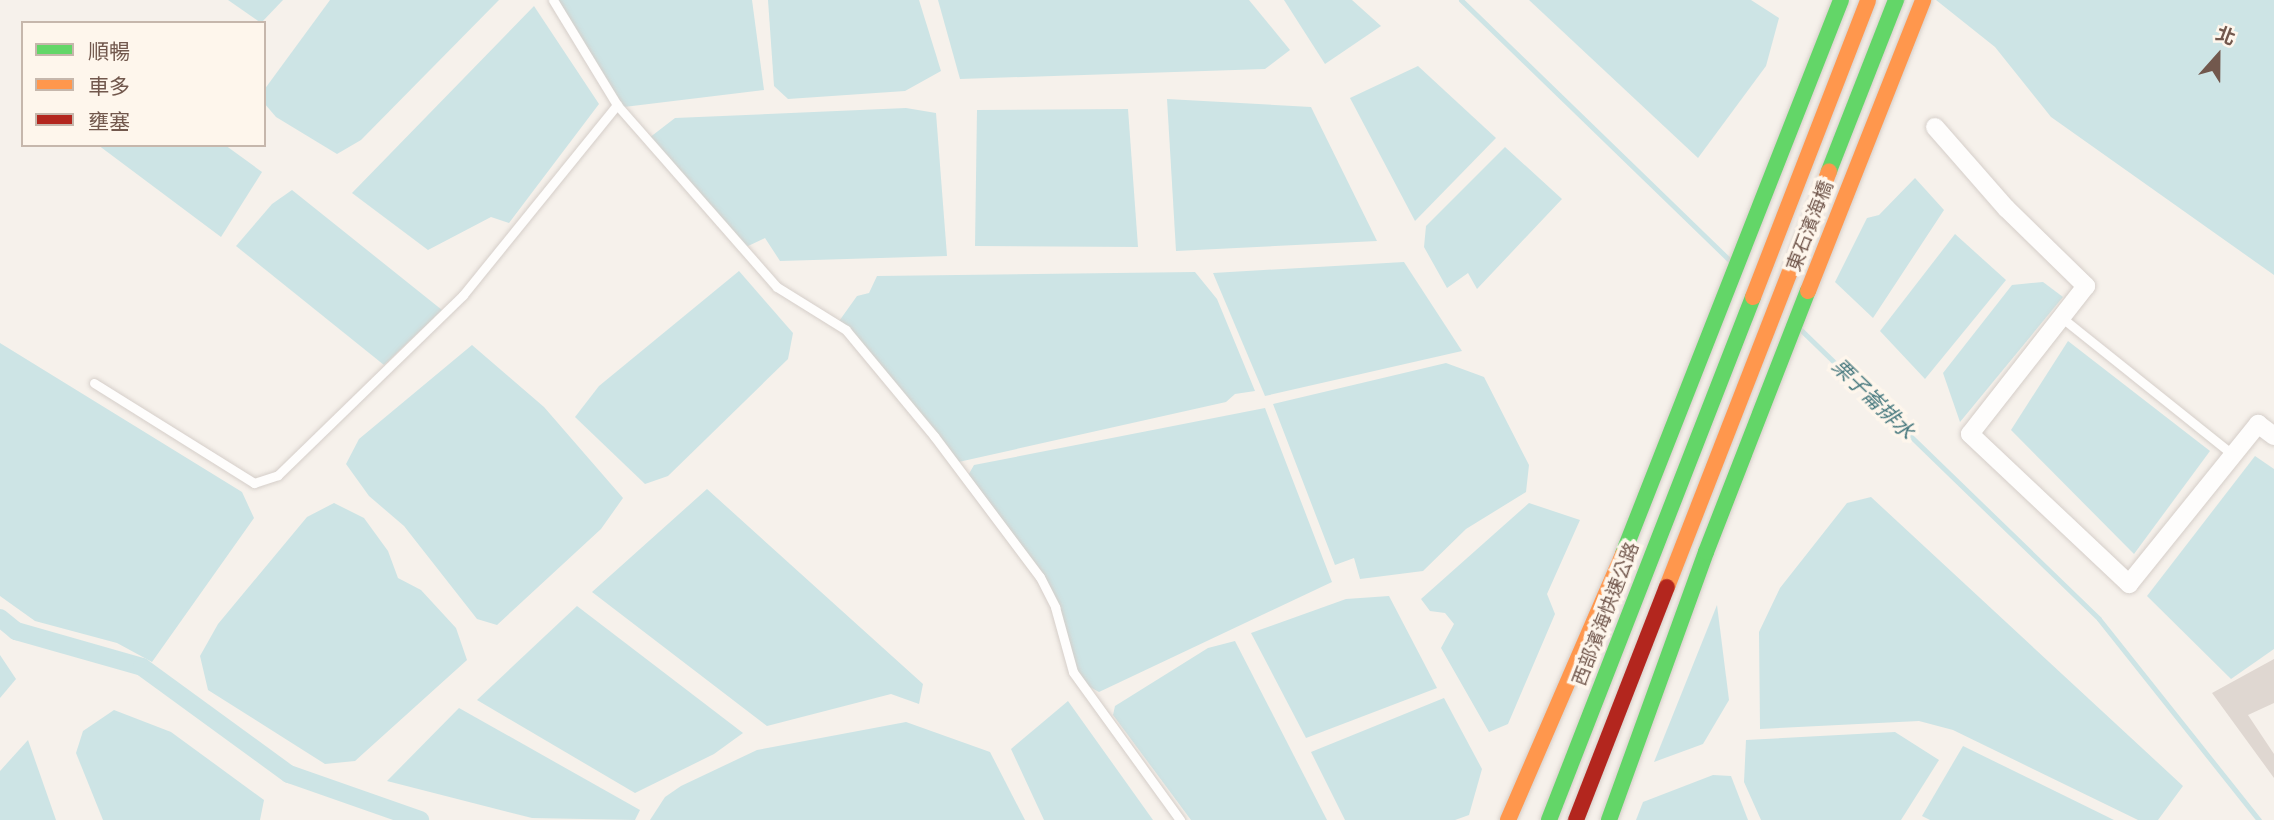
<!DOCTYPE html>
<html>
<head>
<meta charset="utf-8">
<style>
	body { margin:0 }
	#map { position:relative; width:2274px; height:820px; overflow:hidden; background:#f6f1eb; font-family:Helvetica,"Noto Sans TC",sans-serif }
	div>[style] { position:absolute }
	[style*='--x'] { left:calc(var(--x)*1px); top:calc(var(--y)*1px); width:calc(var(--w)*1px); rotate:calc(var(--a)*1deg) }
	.water>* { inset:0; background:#cde4e5 }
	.stream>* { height:5px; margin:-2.5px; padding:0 2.5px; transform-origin:2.5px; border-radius:2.5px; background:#cde4e5 }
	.canal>* { height:18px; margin:-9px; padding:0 9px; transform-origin:9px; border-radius:9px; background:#cde4e5 }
	.building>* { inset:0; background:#dfd7d1 }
	.roads { filter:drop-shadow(0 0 2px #d5cec9) drop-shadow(0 0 2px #d5cec9) }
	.lane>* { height:9px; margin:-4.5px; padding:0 4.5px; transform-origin:4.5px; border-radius:4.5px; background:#fefdfc }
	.street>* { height:18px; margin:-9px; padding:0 9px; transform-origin:9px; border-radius:9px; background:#fefdfc }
	.fast>* { height:16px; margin:-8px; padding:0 8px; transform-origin:8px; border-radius:8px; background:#63d668 }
	.slow>* { height:16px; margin:-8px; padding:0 8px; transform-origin:8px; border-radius:8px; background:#ff974d }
	.jam>* { height:16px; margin:-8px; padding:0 8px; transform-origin:8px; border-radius:8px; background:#b3261e }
	span { translate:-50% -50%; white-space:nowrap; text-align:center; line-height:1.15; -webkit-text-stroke:7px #fef6ec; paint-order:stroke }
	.street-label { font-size:19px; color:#72584d }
	.water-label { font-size:21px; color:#45777d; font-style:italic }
	.legend { position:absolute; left:21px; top:21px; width:245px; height:126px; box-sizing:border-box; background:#fef6ec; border:2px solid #c6b7ac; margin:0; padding:9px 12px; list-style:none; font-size:21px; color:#72584d }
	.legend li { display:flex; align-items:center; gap:14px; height:35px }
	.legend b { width:35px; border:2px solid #c6b7ac }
	.north { position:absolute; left:2183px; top:21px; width:70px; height:70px; -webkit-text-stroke:5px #fef6ec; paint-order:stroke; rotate:21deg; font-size:19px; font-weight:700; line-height:28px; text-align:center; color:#72584d }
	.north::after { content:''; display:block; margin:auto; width:24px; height:32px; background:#72584d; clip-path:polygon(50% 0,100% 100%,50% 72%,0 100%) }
</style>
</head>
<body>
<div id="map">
	<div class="water">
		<div style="clip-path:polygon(228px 0,283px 0,261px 23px)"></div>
		<div style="clip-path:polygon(330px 0,499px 0,361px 140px,337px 154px,276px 117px,264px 103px,264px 90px)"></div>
		<div style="clip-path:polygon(556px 0,752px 0,764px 90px,624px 107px)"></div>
		<div style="clip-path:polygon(768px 0,919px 0,941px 71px,905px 91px,788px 99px,774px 86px)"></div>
		<div style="clip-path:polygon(938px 0,1249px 0,1290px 50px,1265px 69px,960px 79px)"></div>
		<div style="clip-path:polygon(1284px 0,1352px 0,1381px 26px,1325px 64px)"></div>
		<div style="clip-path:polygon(1529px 0,1751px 0,1779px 18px,1766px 66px,1698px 158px)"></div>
		<div style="clip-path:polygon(1936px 0,2274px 0,2274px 275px,2051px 117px,1995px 47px)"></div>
		<div style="clip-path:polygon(534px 6px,599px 104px,509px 223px,491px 217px,428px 250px,352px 193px)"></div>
		<div style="clip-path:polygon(1418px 66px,1496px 138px,1415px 221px,1350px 98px)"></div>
		<div style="clip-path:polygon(1167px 99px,1311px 107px,1377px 241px,1176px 251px)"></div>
		<div style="clip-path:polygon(906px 108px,936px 113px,947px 256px,780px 261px,765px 238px,746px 247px,649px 138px,675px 118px)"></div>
		<div style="clip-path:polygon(1128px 109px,1138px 247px,975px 246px,977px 110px)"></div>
		<div style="clip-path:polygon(98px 145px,225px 145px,262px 172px,221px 237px)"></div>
		<div style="clip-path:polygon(1505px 147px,1562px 199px,1477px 289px,1468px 273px,1447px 288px,1424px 247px,1426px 226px)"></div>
		<div style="clip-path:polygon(1915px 178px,1944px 210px,1873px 318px,1835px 282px,1867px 218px,1879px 215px)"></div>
		<div style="clip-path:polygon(292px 190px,442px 310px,384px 365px,236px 246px,272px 204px)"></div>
		<div style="clip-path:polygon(1955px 234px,2006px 280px,1925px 379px,1880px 331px)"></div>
		<div style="clip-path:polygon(1404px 262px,1462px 351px,1265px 396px,1213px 273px)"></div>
		<div style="clip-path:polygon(739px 271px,793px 333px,788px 359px,668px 476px,645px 484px,575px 417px,599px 386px)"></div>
		<div style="clip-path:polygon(1195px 272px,1217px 299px,1255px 391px,1235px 394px,1226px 402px,954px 463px,837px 324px,857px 296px,869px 293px,877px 276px)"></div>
		<div style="clip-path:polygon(2043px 282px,2063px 297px,1960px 422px,1943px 373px,2012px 285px)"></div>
		<div style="clip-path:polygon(2068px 341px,2210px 451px,2134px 554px,2011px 430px)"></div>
		<div style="clip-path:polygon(0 343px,242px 492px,254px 518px,152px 662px,117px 643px,35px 621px,0 596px)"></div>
		<div style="clip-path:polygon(472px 345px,544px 407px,623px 498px,601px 529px,497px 625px,477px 619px,404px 526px,369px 496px,346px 464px,359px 439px)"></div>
		<div style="clip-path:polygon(1446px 363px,1484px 377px,1529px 465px,1526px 492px,1466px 529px,1423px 571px,1360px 579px,1354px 558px,1335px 565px,1273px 404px)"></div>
		<div style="clip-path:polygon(1265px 408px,1332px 582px,1099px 692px,1079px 681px,1047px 592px,966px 479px,974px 465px)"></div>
		<div style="clip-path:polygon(2255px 456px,2274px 469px,2274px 649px,2231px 679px,2147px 596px)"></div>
		<div style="clip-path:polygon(707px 489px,923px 684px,919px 704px,891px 694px,767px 726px,592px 592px)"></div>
		<div style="clip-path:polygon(1871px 497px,2183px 786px,2158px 820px,2138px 820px,1953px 730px,1919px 721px,1760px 729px,1759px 632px,1780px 588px,1847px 503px)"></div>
		<div style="clip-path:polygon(334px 503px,364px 518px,388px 551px,398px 578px,421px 590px,456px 628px,467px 660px,355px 761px,325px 764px,208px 690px,200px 656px,218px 624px,307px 517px)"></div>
		<div style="clip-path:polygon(1529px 503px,1580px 520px,1547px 594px,1555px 614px,1508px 724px,1489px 732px,1441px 648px,1454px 624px,1445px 613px,1430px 611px,1421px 599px)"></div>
		<div style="clip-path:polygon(1389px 596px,1437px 688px,1306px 738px,1251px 633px,1346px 599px)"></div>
		<div style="clip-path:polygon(1717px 605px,1729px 700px,1703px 744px,1654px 762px)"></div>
		<div style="clip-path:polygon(577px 606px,743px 733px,714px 754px,635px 793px,477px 700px)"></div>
		<div style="clip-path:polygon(1235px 641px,1327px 820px,1191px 820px,1113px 715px,1115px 706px,1208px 648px)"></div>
		<div style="clip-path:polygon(0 655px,16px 679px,0 698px)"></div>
		<div style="clip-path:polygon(1444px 698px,1482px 769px,1469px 815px,1455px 820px,1345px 820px,1311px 752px)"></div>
		<div style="clip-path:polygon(1068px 701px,1153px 820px,1044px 820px,1011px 749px)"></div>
		<div style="clip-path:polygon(459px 708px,640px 810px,635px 820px,532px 818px,387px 781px)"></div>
		<div style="clip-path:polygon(114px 710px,171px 732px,264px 800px,260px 820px,103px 820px,76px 753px,83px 731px)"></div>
		<div style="clip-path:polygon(906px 722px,990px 752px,1025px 820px,650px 820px,665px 797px,681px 786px,757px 750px)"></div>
		<div style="clip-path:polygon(1895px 732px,1939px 760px,1901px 820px,1761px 820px,1744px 782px,1746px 740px)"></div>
		<div style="clip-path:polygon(28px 740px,56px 820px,0 820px,0 771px)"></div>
		<div style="clip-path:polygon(1963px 746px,2114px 820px,1930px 820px,1922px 816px)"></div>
		<div style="clip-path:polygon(1713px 775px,1731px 776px,1748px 820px,1636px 820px,1643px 802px)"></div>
	</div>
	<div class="stream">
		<div style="--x:1461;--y:0;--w:376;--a:44.1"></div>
		<div style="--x:1801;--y:330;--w:415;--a:44.1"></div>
		<div style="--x:2099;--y:619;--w:257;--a:51.5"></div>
	</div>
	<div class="canal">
		<div style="--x:0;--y:618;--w:21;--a:39"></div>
		<div style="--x:16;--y:631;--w:131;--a:15.9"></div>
		<div style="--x:142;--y:667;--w:182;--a:36.1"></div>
		<div style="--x:289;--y:774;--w:139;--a:19.3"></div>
	</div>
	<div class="building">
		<div style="clip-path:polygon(2274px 659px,2274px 703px,2248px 715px,2274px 754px,2274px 778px,2212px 693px)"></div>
	</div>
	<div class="roads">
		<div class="lane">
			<div style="--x:553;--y:0;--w:123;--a:58.6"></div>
			<div style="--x:617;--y:105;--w:242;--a:48.7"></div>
			<div style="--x:777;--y:287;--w:81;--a:31.9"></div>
			<div style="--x:846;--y:330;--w:138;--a:50.3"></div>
			<div style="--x:934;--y:436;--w:176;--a:53.1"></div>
			<div style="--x:1040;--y:577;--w:34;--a:63"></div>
			<div style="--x:1055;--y:607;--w:67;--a:74.5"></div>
			<div style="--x:1073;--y:672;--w:183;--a:54.1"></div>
			<div style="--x:2061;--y:317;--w:221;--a:38.7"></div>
			<div style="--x:94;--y:383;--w:189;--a:32"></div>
			<div style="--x:254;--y:483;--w:25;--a:-18"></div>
			<div style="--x:278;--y:475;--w:258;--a:-44.2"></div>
			<div style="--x:463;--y:295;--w:245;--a:-51"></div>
		</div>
		<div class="street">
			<div style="--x:1935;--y:127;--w:108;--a:48.8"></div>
			<div style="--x:2006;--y:208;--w:112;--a:44.3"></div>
			<div style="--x:2086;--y:286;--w:188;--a:128.1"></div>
			<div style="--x:1970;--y:434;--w:219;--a:43.3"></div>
			<div style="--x:2129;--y:584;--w:206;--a:-51.1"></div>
			<div style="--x:2258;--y:424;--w:20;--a:37"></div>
		</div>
		<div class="fast">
			<div style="--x:1829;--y:171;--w:184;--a:-68.6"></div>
			<div style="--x:1623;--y:554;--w:595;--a:-68.52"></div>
			<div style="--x:1549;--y:820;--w:561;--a:-68.69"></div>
			<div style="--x:1609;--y:820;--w:285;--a:-70.1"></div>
			<div style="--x:1706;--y:552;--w:280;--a:-68.7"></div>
		</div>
		<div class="slow">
			<div style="--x:1808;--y:291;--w:313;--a:-68.4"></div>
			<div style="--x:1753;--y:297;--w:318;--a:-68.8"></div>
			<div style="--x:1667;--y:587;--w:446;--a:-68.7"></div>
			<div style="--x:1508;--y:820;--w:290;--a:-66.6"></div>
		</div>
		<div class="jam">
			<div style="--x:1576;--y:820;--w:250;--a:-68.7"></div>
		</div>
	</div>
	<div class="street-label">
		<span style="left:1810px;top:226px;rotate:-69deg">東石濱海橋</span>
		<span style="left:1606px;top:614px;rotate:-69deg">西部濱海快速公路</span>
	</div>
	<div class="water-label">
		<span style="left:1873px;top:399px;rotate:44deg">栗子崙排水</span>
	</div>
	<ul class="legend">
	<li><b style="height:9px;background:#63d668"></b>順暢</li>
	<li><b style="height:9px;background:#ff974d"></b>車多</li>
	<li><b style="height:9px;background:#b3261e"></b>壅塞</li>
	</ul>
	<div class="north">北</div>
</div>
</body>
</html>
